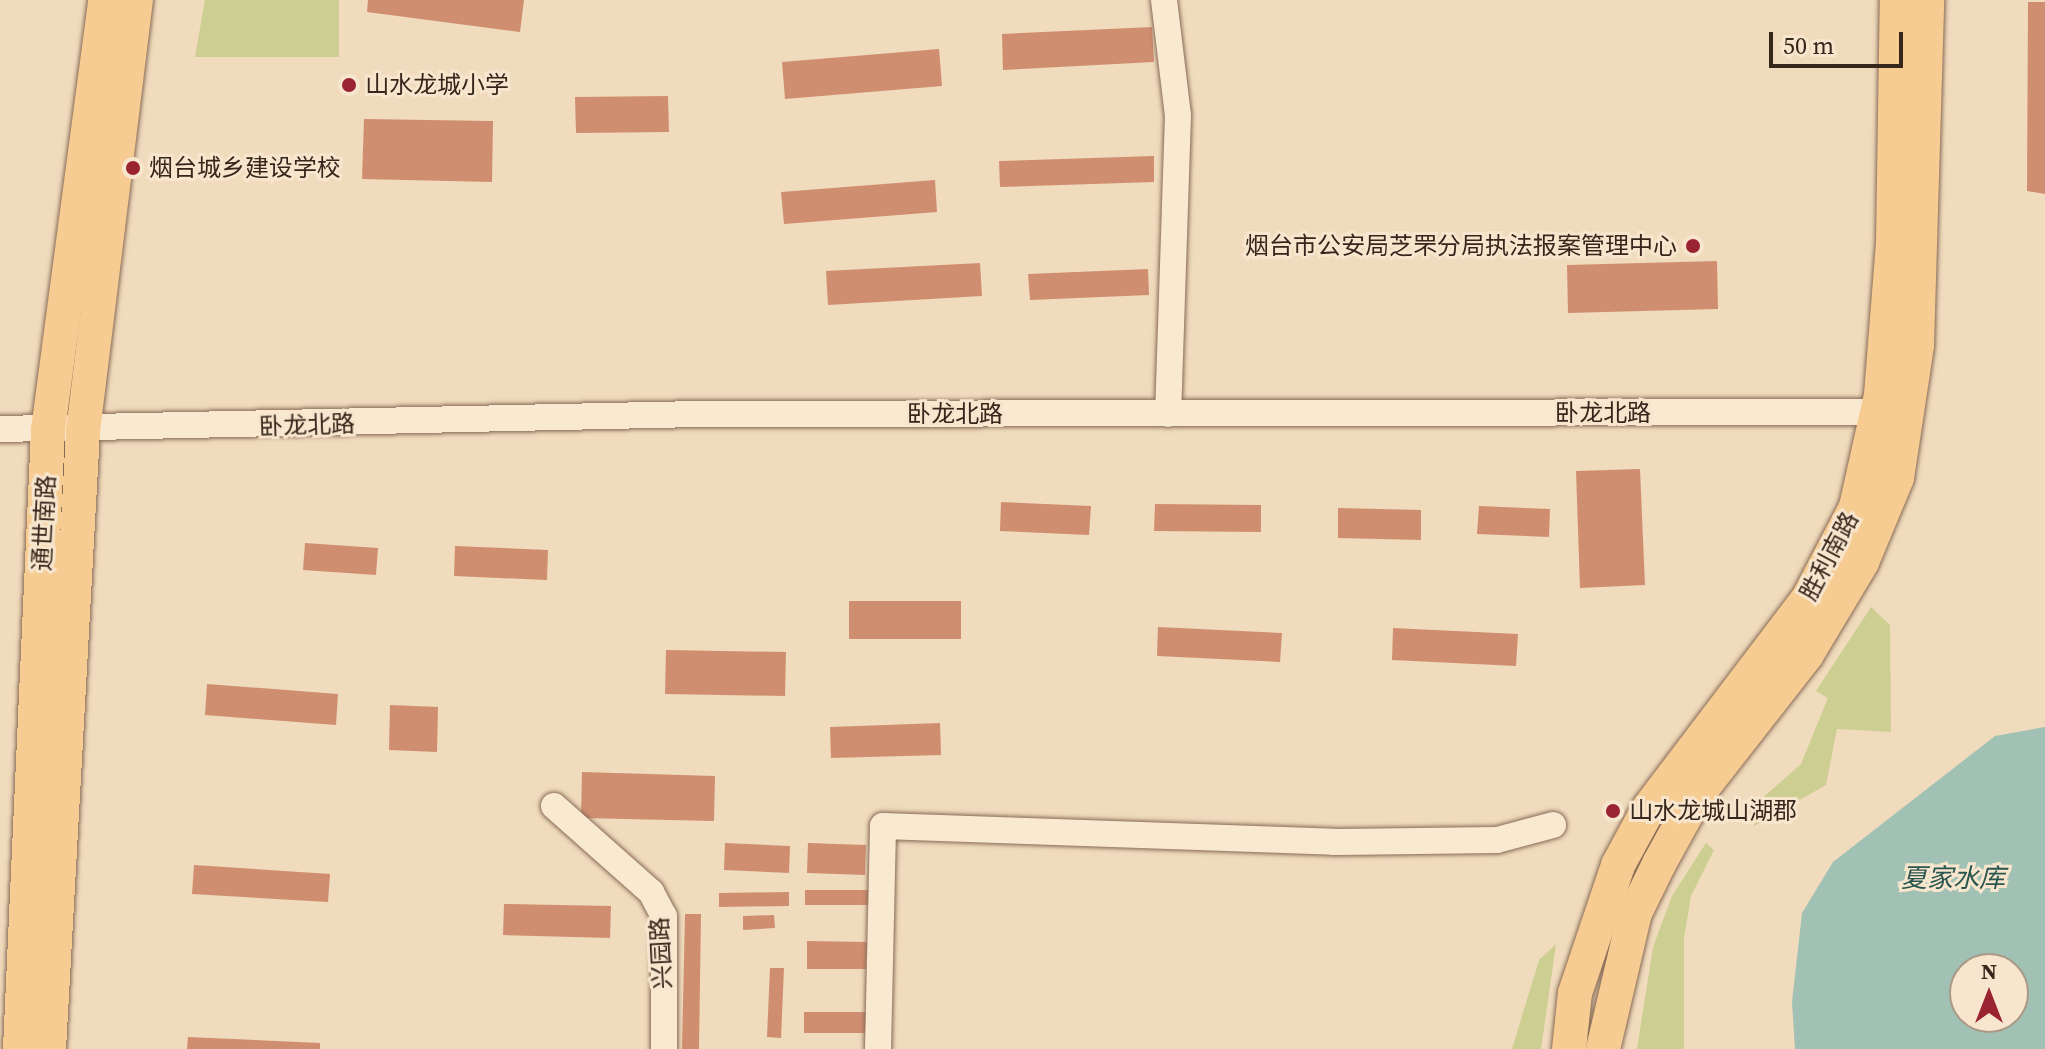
<!DOCTYPE html>
<html>
<head>
<meta charset="utf-8">
<style>
	body { margin:0 }
	#map { position:relative; width:2045px; height:1049px; overflow:hidden; background:#f0dbbd; font-family:"Source Serif 4","Noto Sans SC",serif }
	div>[style] { position:absolute }
	[style*='--x'] { left:calc(var(--x)*1px); top:calc(var(--y)*1px); width:calc(var(--w)*1px); rotate:calc(var(--a)*1deg) }
	.green>* { inset:0; background:#cdce91 }
	.water>* { inset:0; background:#a1c1b4 }
	.building>* { inset:0; background:#d08e71 }
	.roads { filter:drop-shadow(0 0 2px #886b56) drop-shadow(0 0 2px #886b56) }
	.minor>* { height:26px; margin:-13px; padding:0 13px; transform-origin:13px; border-radius:13px; background:#fae9d1 }
	.major>* { height:34px; margin:-17px; padding:0 17px; transform-origin:17px; border-radius:17px; background:#f6cc92 }
	.dots>* { width:22px; height:22px; translate:-50% -50%; box-sizing:border-box; border:4px solid #f7e6cd; border-radius:50% }
	span { translate:-50% -50%; white-space:nowrap; text-align:center; line-height:1.15; -webkit-text-stroke:6px #f7e6cd; paint-order:stroke }
	.poi-label { font-size:24px; color:#37261b }
	.left { translate:0 -50%; text-align:left }
	.right { translate:-100% -50%; text-align:right }
	.street-label { font-size:24px; color:#37261b }
	.water-label { font-size:26px; color:#295750; font-style:italic }
	.north { position:absolute; left:1949px; top:953px; width:80px; height:80px; box-sizing:border-box; background:#f7e6cd; border:2px solid #aa9986; border-radius:50%; rotate:0deg; font-size:22px; font-weight:700; line-height:32px; text-align:center; color:#37261b }
	.north::after { content:''; display:block; margin:auto; width:28px; height:36px; background:#9a2331; clip-path:polygon(50% 0,100% 100%,50% 72%,0 100%) }
	.scale { position:absolute; left:1769px; top:32px; width:134px; height:36px; box-sizing:border-box; border:4px solid #37261b; border-top:0; padding-left:10px; font-size:24px; line-height:28px; white-space:nowrap; color:#37261b; -webkit-text-stroke:6px #f7e6cd; paint-order:stroke }
</style>
</head>
<body>
<div id="map">
	<div class="green">
		<div style="clip-path:polygon(205px 0,339px 0,339px 57px,195px 57px)"></div>
		<div style="clip-path:polygon(1871px 607px,1890px 625px,1891px 732px,1837px 729px,1826px 785px,1754px 826px,1743px 815px,1801px 764px,1828px 698px,1816px 691px)"></div>
		<div style="clip-path:polygon(1706px 843px,1714px 850px,1691px 896px,1684px 938px,1684px 1049px,1637px 1049px,1653px 947px,1672px 896px)"></div>
		<div style="clip-path:polygon(1556px 944px,1541px 1049px,1512px 1049px,1539px 960px)"></div>
	</div>
	<div class="water">
		<div style="clip-path:polygon(evenodd,2045px 727px,2045px 1049px,1795px 1049px,1792px 1002px,1802px 913px,1833px 862px,1995px 736px,2045px 727px,1965px 969px,2013px 969px,2013px 1017px,1965px 1017px,1965px 969px)"></div>
	</div>
	<div class="building">
		<div style="clip-path:polygon(368px 0,524px 0,520px 32px,367px 12px)"></div>
		<div style="clip-path:polygon(2028px 2px,2045px 2px,2045px 194px,2027px 191px)"></div>
		<div style="clip-path:polygon(1152px 27px,1154px 62px,1003px 70px,1002px 34px)"></div>
		<div style="clip-path:polygon(939px 49px,942px 86px,785px 99px,782px 62px)"></div>
		<div style="clip-path:polygon(668px 96px,669px 132px,576px 133px,575px 97px)"></div>
		<div style="clip-path:polygon(364px 119px,493px 121px,492px 182px,362px 179px)"></div>
		<div style="clip-path:polygon(1154px 156px,1154px 182px,1000px 187px,999px 161px)"></div>
		<div style="clip-path:polygon(935px 180px,937px 212px,784px 224px,781px 192px)"></div>
		<div style="clip-path:polygon(1717px 261px,1718px 309px,1568px 313px,1567px 265px)"></div>
		<div style="clip-path:polygon(980px 263px,982px 296px,828px 305px,826px 271px)"></div>
		<div style="clip-path:polygon(1148px 269px,1149px 295px,1030px 300px,1028px 274px)"></div>
		<div style="clip-path:polygon(1640px 469px,1645px 585px,1580px 588px,1576px 471px)"></div>
		<div style="clip-path:polygon(1001px 502px,1091px 506px,1089px 535px,1000px 531px)"></div>
		<div style="clip-path:polygon(1155px 504px,1261px 505px,1261px 532px,1154px 531px)"></div>
		<div style="clip-path:polygon(1479px 506px,1550px 509px,1549px 537px,1477px 534px)"></div>
		<div style="clip-path:polygon(1338px 508px,1421px 510px,1421px 540px,1338px 538px)"></div>
		<div style="clip-path:polygon(305px 543px,378px 548px,376px 575px,303px 570px)"></div>
		<div style="clip-path:polygon(455px 546px,548px 550px,547px 580px,454px 576px)"></div>
		<div style="clip-path:polygon(849px 601px,961px 601px,961px 639px,849px 639px)"></div>
		<div style="clip-path:polygon(1158px 627px,1282px 633px,1280px 662px,1157px 656px)"></div>
		<div style="clip-path:polygon(1393px 628px,1518px 634px,1516px 666px,1392px 660px)"></div>
		<div style="clip-path:polygon(666px 650px,786px 652px,785px 696px,665px 694px)"></div>
		<div style="clip-path:polygon(207px 684px,338px 694px,336px 725px,205px 715px)"></div>
		<div style="clip-path:polygon(390px 705px,438px 707px,437px 752px,389px 750px)"></div>
		<div style="clip-path:polygon(940px 723px,941px 755px,831px 758px,830px 727px)"></div>
		<div style="clip-path:polygon(582px 772px,715px 776px,714px 821px,581px 818px)"></div>
		<div style="clip-path:polygon(725px 843px,790px 846px,789px 873px,724px 870px)"></div>
		<div style="clip-path:polygon(808px 843px,866px 845px,865px 875px,807px 873px)"></div>
		<div style="clip-path:polygon(194px 865px,330px 874px,328px 902px,192px 894px)"></div>
		<div style="clip-path:polygon(805px 890px,873px 890px,873px 905px,805px 905px)"></div>
		<div style="clip-path:polygon(789px 892px,789px 906px,719px 907px,719px 893px)"></div>
		<div style="clip-path:polygon(504px 904px,611px 906px,610px 938px,503px 935px)"></div>
		<div style="clip-path:polygon(685px 914px,701px 914px,699px 1049px,682px 1049px)"></div>
		<div style="clip-path:polygon(774px 915px,775px 928px,743px 930px,743px 916px)"></div>
		<div style="clip-path:polygon(807px 941px,867px 942px,866px 969px,807px 969px)"></div>
		<div style="clip-path:polygon(770px 968px,784px 968px,781px 1038px,767px 1037px)"></div>
		<div style="clip-path:polygon(804px 1012px,866px 1012px,866px 1033px,804px 1033px)"></div>
		<div style="clip-path:polygon(188px 1037px,320px 1043px,320px 1049px,187px 1049px)"></div>
	</div>
	<div class="roads">
		<div class="minor">
			<div style="--x:1164;--y:0;--w:116;--a:83.1"></div>
			<div style="--x:1178;--y:115;--w:299;--a:91.9"></div>
			<div style="--x:0;--y:429;--w:700;--a:-1.23"></div>
			<div style="--x:700;--y:414;--w:1196;--a:-0.1"></div>
			<div style="--x:554;--y:806;--w:130;--a:41.6"></div>
			<div style="--x:651;--y:892;--w:27;--a:62"></div>
			<div style="--x:664;--y:916;--w:133;--a:90"></div>
			<div style="--x:878;--y:1049;--w:223;--a:-88.7"></div>
			<div style="--x:883;--y:826;--w:451;--a:2"></div>
			<div style="--x:1334;--y:842;--w:163;--a:-0.7"></div>
			<div style="--x:1497;--y:840;--w:58;--a:-15"></div>
		</div>
		<div class="major">
			<div style="--x:20;--y:1049;--w:620;--a:-87.41"></div>
			<div style="--x:48;--y:430;--w:434;--a:-82.4"></div>
			<div style="--x:49;--y:1049;--w:619;--a:-86.85"></div>
			<div style="--x:83;--y:431;--w:434;--a:-83"></div>
			<div style="--x:1569;--y:1049;--w:56;--a:-83.9"></div>
			<div style="--x:1575;--y:993;--w:135;--a:-71.4"></div>
			<div style="--x:1618;--y:865;--w:65;--a:-61.5"></div>
			<div style="--x:1649;--y:808;--w:265;--a:-52.8"></div>
			<div style="--x:1809;--y:597;--w:102;--a:-62.4"></div>
			<div style="--x:1856;--y:507;--w:115;--a:-77.4"></div>
			<div style="--x:1881;--y:395;--w:153;--a:-85.5"></div>
			<div style="--x:1893;--y:242;--w:242;--a:-89.1"></div>
			<div style="--x:1603;--y:1049;--w:140;--a:-76.8"></div>
			<div style="--x:1635;--y:913;--w:57;--a:-63.9"></div>
			<div style="--x:1660;--y:862;--w:77;--a:-61.1"></div>
			<div style="--x:1697;--y:795;--w:179;--a:-52"></div>
			<div style="--x:1807;--y:654;--w:107;--a:-59.1"></div>
			<div style="--x:1862;--y:562;--w:91;--a:-67.4"></div>
			<div style="--x:1897;--y:478;--w:134;--a:-81.4"></div>
			<div style="--x:1917;--y:345;--w:345;--a:-88.3"></div>
		</div>
	</div>
	<div class="dots">
		<div style="left:349px;top:85px;background:#9a2331"></div>
		<div style="left:133px;top:168px;background:#9a2331"></div>
		<div style="left:1693px;top:246px;background:#9a2331"></div>
		<div style="left:1613px;top:811px;background:#9a2331"></div>
	</div>
	<div class="poi-label">
		<span class="left" style="left:365px;top:85px">山水龙城小学</span>
		<span class="left" style="left:149px;top:168px">烟台城乡建设学校</span>
		<span class="right" style="left:1677px;top:246px">烟台市公安局芝罘分局执法报案管理中心</span>
		<span class="left" style="left:1629px;top:811px">山水龙城山湖郡</span>
	</div>
	<div class="street-label">
		<span style="left:1603px;top:413px">卧龙北路</span>
		<span style="left:955px;top:414px">卧龙北路</span>
		<span style="left:307px;top:425px;rotate:-2deg">卧龙北路</span>
		<span style="left:44px;top:523px;rotate:-87deg">通世南路</span>
		<span style="left:1829px;top:556px;rotate:-62deg">胜利南路</span>
		<span style="left:661px;top:953px;rotate:-93deg">兴园路</span>
	</div>
	<div class="water-label">
		<span style="left:1953px;top:879px">夏家水库</span>
	</div>
	<div class="north">N</div>
	<div class="scale">50 m</div>
</div>
</body>
</html>
